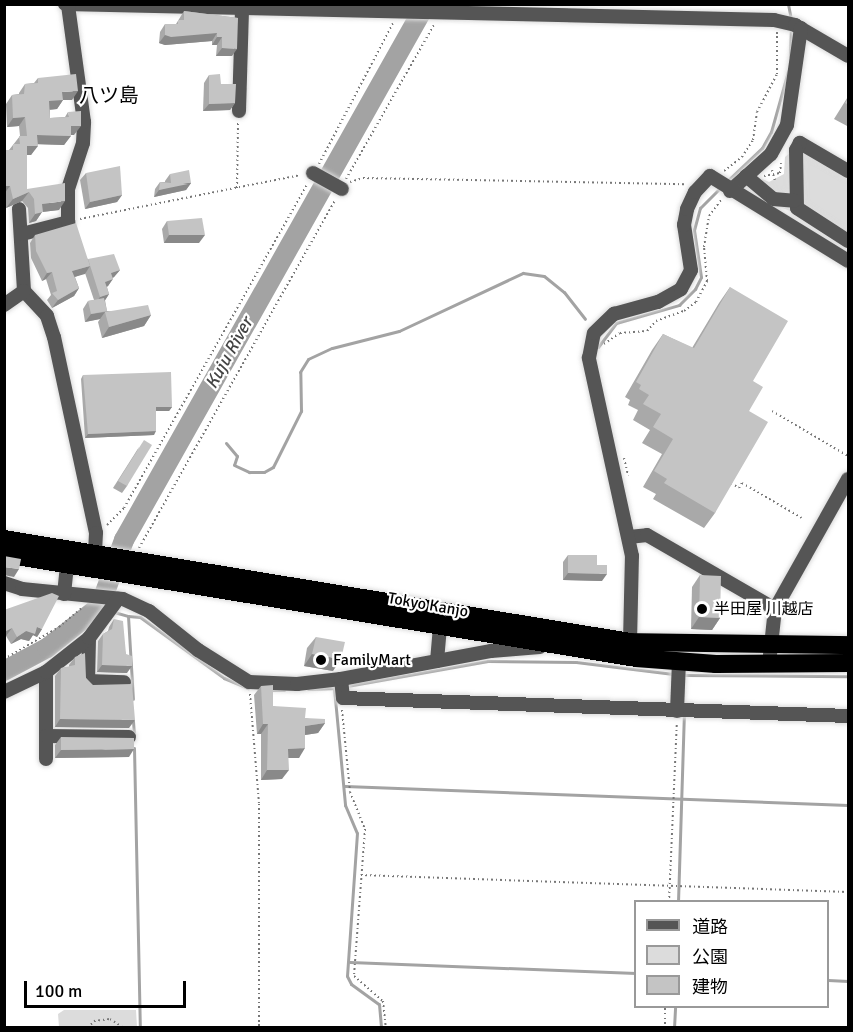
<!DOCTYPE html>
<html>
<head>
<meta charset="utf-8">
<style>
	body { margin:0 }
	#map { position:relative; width:853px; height:1032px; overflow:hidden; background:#fff; font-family:Signika,"Noto Sans JP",sans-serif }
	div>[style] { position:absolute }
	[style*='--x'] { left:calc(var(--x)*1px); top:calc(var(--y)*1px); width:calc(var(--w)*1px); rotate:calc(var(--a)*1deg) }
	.green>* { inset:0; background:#dcdcdc }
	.stream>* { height:3px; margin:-1.5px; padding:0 1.5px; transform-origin:1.5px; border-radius:1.5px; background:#a3a3a3 }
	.river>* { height:20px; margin:-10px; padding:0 10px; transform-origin:10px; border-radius:10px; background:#a3a3a3 }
	.path>* { height:2px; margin-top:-1px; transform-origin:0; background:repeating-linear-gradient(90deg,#777 0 1.5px,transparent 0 4.5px) }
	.roads { filter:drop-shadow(0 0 2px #dbdbdb) drop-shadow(0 0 2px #dbdbdb) }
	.minor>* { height:14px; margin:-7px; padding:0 7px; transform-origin:7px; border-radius:7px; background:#555 }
	.highway>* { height:18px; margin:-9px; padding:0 9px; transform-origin:9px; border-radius:9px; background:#000 }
	.wall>* { inset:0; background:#a9a9a9 }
	.shaded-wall>* { inset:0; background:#898989 }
	.building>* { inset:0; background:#c4c4c4 }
	.dots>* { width:16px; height:16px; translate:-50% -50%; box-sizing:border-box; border:3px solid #fff; border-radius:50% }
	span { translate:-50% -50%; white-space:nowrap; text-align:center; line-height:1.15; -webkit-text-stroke:4.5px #fff; paint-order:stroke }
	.street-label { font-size:16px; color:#000 }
	.poi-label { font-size:16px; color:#000 }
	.left { translate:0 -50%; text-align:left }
	.water-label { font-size:18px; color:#444; font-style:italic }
	.quarter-label { font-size:20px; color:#000 }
	.frame { position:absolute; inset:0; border:6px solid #000; pointer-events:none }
	.legend { position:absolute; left:634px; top:900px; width:195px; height:108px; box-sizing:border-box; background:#fff; border:2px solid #999; margin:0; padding:8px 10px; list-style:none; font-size:18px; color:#000 }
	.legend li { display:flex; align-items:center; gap:12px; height:30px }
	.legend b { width:30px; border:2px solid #999 }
	.scale { position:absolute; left:24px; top:981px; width:162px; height:27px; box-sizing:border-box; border:3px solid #000; border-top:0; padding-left:8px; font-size:18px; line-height:21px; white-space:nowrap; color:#000; -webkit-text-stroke:4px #fff; paint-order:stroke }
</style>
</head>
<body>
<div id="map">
	<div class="green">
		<div style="clip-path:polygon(805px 150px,848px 174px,848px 238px,801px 210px,800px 154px)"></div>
		<div style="clip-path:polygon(791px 152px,793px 209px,791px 211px,761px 201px,755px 191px,762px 179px,769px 182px,784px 174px,785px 157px)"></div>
		<div style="clip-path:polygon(64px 1010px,136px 1010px,137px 1027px,50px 1027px,59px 1027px,58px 1014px)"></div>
	</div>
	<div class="stream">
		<div style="--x:788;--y:4;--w:16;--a:79"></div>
		<div style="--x:790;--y:56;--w:27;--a:-88"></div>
		<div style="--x:726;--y:182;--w:50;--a:-43.4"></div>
		<div style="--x:762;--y:148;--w:18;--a:-61"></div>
		<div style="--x:771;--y:132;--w:63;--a:-74.4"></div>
		<div style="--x:598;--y:347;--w:30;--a:-53"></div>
		<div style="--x:616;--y:323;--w:66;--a:-15.9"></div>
		<div style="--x:679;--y:305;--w:23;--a:-45"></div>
		<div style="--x:695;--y:289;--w:13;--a:-63"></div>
		<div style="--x:701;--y:277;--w:48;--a:-98.5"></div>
		<div style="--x:694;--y:230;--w:23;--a:-75"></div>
		<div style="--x:700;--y:208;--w:30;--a:-45"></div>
		<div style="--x:226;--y:443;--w:17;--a:50"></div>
		<div style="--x:237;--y:456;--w:9;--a:108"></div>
		<div style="--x:234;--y:465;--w:17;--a:25"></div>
		<div style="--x:249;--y:472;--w:15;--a:0"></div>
		<div style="--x:264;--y:472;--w:10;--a:-29"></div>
		<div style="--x:273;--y:467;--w:63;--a:-63.4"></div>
		<div style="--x:301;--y:411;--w:39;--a:-91"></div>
		<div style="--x:300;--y:372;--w:15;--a:-58"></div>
		<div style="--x:308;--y:359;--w:26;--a:-25"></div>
		<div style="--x:332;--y:348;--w:69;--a:-14.2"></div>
		<div style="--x:399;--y:331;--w:137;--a:-25.1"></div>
		<div style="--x:523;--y:273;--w:21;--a:8"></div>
		<div style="--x:544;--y:276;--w:26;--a:39"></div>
		<div style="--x:564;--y:292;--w:34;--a:52"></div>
		<div style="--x:114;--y:612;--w:15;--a:16"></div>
		<div style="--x:128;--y:616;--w:83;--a:86.6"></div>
		<div style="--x:128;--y:616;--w:12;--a:5"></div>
		<div style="--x:140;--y:617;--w:104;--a:36"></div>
		<div style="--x:224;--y:678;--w:26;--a:23"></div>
		<div style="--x:685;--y:675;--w:163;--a:0.4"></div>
		<div style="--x:347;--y:686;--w:143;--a:-10.1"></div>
		<div style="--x:488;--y:661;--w:88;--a:0.7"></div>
		<div style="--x:576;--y:662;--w:98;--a:7.1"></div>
		<div style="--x:334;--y:688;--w:118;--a:84.6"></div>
		<div style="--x:345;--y:805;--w:30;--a:67"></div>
		<div style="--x:357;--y:833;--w:143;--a:94"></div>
		<div style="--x:347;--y:976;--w:9;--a:63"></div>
		<div style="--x:351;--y:984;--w:34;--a:36"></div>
		<div style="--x:379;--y:1004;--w:24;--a:85"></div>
		<div style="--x:308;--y:689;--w:29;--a:-2"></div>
		<div style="--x:269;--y:690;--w:15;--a:0"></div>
		<div style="--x:133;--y:721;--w:14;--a:86"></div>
		<div style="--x:134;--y:748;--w:280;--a:88.8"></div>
		<div style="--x:345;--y:786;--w:503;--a:2.16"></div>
		<div style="--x:678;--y:902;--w:187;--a:-88.2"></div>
		<div style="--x:350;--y:962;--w:286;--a:2.2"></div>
		<div style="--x:828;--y:980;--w:20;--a:3"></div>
		<div style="--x:674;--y:1028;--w:22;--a:-87"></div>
	</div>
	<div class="river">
		<div style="--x:4;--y:671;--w:49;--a:-28.1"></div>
		<div style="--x:47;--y:648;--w:68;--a:-38.4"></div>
		<div style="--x:100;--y:606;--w:70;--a:-70"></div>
		<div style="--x:124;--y:540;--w:615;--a:-60.6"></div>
	</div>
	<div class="path">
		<div style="--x:319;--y:164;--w:159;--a:-62.3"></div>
		<div style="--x:772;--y:170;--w:11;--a:75"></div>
		<div style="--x:724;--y:171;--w:23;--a:-38"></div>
		<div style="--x:742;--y:157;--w:20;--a:-57"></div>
		<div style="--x:753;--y:140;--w:28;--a:-82"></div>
		<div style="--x:757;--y:112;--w:43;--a:-62.2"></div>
		<div style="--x:777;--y:74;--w:42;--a:-90"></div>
		<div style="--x:764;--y:176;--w:16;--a:-11"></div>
		<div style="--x:780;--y:173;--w:10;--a:-84"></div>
		<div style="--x:346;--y:179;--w:177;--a:-60.3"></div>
		<div style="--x:350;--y:182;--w:14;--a:-17"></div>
		<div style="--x:363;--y:178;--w:322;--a:1.1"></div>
		<div style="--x:237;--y:188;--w:66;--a:-89.1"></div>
		<div style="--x:80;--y:219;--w:225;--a:-11.3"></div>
		<div style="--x:604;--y:344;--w:19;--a:-35"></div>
		<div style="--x:620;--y:333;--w:27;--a:-4"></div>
		<div style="--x:647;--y:331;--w:13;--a:-48"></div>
		<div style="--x:656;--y:321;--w:30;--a:-20"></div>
		<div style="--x:684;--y:311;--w:15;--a:-37"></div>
		<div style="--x:696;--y:302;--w:24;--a:-62"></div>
		<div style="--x:707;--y:281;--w:34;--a:-95"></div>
		<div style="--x:704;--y:247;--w:31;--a:-81"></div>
		<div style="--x:709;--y:216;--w:21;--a:-53"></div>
		<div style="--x:772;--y:411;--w:88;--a:30.6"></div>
		<div style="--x:624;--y:458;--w:18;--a:77"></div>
		<div style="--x:731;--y:483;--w:9;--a:32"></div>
		<div style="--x:739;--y:488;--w:6;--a:-59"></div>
		<div style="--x:742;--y:483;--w:69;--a:30.3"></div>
		<div style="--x:107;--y:525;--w:24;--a:-45"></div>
		<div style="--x:124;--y:508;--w:372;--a:-60.5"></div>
		<div style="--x:139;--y:548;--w:399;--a:-60.6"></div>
		<div style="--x:4;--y:659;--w:64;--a:-30.2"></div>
		<div style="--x:59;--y:627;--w:30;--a:-40"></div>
		<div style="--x:250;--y:694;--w:110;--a:85.3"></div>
		<div style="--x:259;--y:804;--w:224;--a:90"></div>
		<div style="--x:342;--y:710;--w:82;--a:84.4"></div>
		<div style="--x:350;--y:792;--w:40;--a:68"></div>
		<div style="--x:365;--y:829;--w:147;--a:94.3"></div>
		<div style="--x:354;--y:976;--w:38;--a:41"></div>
		<div style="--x:383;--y:1001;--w:27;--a:84"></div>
		<div style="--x:361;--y:875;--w:487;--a:2"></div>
		<div style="--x:669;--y:902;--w:180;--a:-87.5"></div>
		<div style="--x:88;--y:1028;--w:9;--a:-49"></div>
		<div style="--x:94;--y:1021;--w:16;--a:-7"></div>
		<div style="--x:110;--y:1019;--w:17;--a:33"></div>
		<div style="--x:665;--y:1028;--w:22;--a:-90"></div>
	</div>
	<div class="roads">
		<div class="minor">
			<div style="--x:65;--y:4;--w:709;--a:1.29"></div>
			<div style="--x:774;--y:20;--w:22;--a:13"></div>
			<div style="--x:795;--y:25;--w:61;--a:30.3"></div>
			<div style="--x:239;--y:111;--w:103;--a:-88.3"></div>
			<div style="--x:848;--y:171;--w:56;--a:-149.7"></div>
			<div style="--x:800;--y:143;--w:8;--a:120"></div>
			<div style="--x:796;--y:150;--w:58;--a:89"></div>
			<div style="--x:797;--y:208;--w:61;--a:32.9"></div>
			<div style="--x:313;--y:173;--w:33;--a:29"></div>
			<div style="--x:746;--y:176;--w:35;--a:40"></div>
			<div style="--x:773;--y:199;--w:21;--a:5"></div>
			<div style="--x:730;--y:191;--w:55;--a:-42.1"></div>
			<div style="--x:771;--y:154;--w:33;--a:-61"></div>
			<div style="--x:787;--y:125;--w:98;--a:-81.8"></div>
			<div style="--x:19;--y:209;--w:82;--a:86.5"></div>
			<div style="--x:24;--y:291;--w:34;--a:47"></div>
			<div style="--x:47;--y:316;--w:22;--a:72"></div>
			<div style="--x:54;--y:337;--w:200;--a:77.9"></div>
			<div style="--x:96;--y:533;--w:22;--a:93"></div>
			<div style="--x:22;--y:234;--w:48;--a:-14.6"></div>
			<div style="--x:68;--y:222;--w:33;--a:-90"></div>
			<div style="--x:68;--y:189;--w:48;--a:-71.9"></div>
			<div style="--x:83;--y:143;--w:21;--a:-87"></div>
			<div style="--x:84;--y:122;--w:118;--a:-97.8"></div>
			<div style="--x:4;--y:305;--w:24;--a:-35"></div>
			<div style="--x:629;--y:537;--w:18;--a:-6"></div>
			<div style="--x:647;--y:535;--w:148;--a:30"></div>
			<div style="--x:4;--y:583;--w:19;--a:18"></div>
			<div style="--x:22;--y:589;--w:101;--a:5.7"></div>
			<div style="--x:123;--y:599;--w:29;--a:25"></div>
			<div style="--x:149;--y:611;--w:63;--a:38.5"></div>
			<div style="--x:198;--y:650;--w:60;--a:32.1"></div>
			<div style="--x:249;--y:682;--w:48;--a:2.4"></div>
			<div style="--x:297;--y:684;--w:44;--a:-6.5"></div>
			<div style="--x:341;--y:679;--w:19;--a:84"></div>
			<div style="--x:343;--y:698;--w:505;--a:2.04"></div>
			<div style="--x:64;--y:594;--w:30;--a:-84"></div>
			<div style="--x:89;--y:638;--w:43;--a:91.3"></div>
			<div style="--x:88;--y:681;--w:36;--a:2"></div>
			<div style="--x:630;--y:642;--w:86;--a:-88.7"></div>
			<div style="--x:632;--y:556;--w:203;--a:-102.3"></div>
			<div style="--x:589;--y:358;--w:25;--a:-79"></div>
			<div style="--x:594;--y:333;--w:28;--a:-44"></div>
			<div style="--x:614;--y:314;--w:46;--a:-15.3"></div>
			<div style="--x:658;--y:302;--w:26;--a:-29"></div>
			<div style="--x:681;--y:289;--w:21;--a:-62"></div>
			<div style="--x:691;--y:270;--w:46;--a:-98.8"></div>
			<div style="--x:684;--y:225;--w:16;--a:-79"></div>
			<div style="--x:687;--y:209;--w:19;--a:-65"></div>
			<div style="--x:695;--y:192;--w:22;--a:-47"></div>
			<div style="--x:710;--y:176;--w:162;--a:31.6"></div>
			<div style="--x:437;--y:661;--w:34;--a:-85"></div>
			<div style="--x:769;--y:664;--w:55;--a:-83.8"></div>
			<div style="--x:775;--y:609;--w:149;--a:-60.7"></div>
			<div style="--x:46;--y:672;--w:87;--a:90"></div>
			<div style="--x:341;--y:679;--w:153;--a:-10.6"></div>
			<div style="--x:491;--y:651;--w:49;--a:-4.7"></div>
			<div style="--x:4;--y:692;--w:47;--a:-25.5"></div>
			<div style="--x:46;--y:672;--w:55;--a:-38.3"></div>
			<div style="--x:89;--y:638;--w:49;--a:-53.4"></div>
			<div style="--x:677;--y:711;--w:49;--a:-87.7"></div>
			<div style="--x:46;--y:736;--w:83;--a:0.7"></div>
		</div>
		<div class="highway">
			<div style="--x:4;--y:539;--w:634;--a:9.34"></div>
			<div style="--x:630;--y:642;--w:218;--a:0.8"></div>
			<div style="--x:4;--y:554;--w:640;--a:9.34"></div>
			<div style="--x:636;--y:658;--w:80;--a:4.3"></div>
			<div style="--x:716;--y:664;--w:132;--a:-0.4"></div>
		</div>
	</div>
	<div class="wall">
		<div style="clip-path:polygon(184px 11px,238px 18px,232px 56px,216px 56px,217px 45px,212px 45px,212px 41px,165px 45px,159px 43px,160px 32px,165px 24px,176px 24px)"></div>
		<div style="clip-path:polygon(209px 75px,235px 103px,230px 110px,203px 111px,204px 83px)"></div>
		<div style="clip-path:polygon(38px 78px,72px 100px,63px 100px,57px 109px,50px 110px,50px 118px,65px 117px,68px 112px,74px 135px,71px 135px,64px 145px,38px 144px,31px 155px,27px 155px,27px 189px,59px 210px,42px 212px,36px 221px,29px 223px,28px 208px,22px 201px,6px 208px,4px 199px,4px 150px,9px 150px,20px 136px,19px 126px,7px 127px,6px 104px,12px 95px,19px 94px,19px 93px,25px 84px,34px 83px)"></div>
		<div style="clip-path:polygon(849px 95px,849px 127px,834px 119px)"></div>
		<div style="clip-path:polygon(86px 173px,122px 195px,117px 202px,85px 209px,80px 180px)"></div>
		<div style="clip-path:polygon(170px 174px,191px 183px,186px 190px,154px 197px,155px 189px,160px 182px,165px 182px,165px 181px)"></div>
		<div style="clip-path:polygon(167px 221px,199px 243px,164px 243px,162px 229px)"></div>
		<div style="clip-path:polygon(35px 235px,88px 259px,120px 270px,114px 277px,113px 278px,108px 286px,107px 287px,109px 294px,105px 300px,107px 311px,151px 315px,144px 326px,102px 338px,98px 322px,100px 319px,85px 322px,83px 309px,88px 301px,94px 300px,85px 273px,75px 277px,79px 288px,74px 296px,52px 308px,47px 300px,51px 295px,46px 279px,42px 281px,31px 258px,30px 243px)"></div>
		<div style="clip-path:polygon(730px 287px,753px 381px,749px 411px,715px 513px,704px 528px,653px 499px,656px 494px,643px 487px,662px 454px,642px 443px,650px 430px,633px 420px,638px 410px,628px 405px,630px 400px,625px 397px,652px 350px,663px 334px,692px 348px,719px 303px)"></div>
		<div style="clip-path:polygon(83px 375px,172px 407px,169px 411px,156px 411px,154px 435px,85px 438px,81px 379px)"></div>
		<div style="clip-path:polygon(139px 447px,127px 486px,122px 493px,113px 488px)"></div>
		<div style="clip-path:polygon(568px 555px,597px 565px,602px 581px,563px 580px,563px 562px)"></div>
		<div style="clip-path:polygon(700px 575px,720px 618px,712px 630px,691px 629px,692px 587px)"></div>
		<div style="clip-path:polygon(4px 610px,42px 629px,37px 637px,33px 635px,29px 641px,21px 639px,11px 644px,6px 636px)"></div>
		<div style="clip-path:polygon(114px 619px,126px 654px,127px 673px,97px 672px,98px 641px,103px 634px,108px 631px,109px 627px)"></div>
		<div style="clip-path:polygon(316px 637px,333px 671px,304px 666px,307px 648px)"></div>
		<div style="clip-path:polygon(75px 657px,86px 678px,129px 728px,55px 727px,55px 676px,61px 668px,69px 667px,69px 665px)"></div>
		<div style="clip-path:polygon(261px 686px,273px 706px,305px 718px,325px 723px,318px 733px,305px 735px,299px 758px,288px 758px,282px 779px,261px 780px,261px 734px,257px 734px,254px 695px)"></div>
		<div style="clip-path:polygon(61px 737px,129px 757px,55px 758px,55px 745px)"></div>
	</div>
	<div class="shaded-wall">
		<div style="clip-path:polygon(217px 33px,212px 41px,165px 45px,159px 43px,165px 35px)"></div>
		<div style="clip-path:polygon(217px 37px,222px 37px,217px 45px,212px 45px)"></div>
		<div style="clip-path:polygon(222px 48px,237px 49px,232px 56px,216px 56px)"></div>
		<div style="clip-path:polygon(78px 91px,72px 100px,63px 100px,57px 109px,43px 110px,49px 101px,62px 92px)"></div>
		<div style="clip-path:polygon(235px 103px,230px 110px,203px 111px,209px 104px)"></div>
		<div style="clip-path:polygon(25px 117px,19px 126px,7px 127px,13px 118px)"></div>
		<div style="clip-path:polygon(71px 126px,81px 126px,74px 135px,65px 135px)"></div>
		<div style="clip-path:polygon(37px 135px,71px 136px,64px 145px,31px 144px)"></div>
		<div style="clip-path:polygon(27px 146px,38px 146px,31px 155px,20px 155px)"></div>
		<div style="clip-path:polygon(183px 183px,191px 183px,186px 190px,154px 197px,159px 190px)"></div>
		<div style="clip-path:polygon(4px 186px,10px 186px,4px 194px)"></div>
		<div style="clip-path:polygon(29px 192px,22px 201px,6px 208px,13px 199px)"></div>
		<div style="clip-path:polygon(122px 195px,117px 202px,85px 209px,90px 202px)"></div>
		<div style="clip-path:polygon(65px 201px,59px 210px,42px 212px,36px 221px,29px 223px,42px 204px)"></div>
		<div style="clip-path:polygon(169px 235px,205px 235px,199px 243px,164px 243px)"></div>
		<div style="clip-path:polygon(90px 266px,85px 274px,67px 279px,72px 271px)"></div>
		<div style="clip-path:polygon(120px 270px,114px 277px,106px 280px,111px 273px)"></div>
		<div style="clip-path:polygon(52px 272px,46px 279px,42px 281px,47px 273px)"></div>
		<div style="clip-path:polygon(113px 279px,108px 286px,100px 289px,105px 282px)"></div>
		<div style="clip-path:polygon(79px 288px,74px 296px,52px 308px,58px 300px)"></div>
		<div style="clip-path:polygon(109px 294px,104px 302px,95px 304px,100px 297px)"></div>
		<div style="clip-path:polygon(105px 312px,100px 319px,85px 322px,91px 314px)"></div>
		<div style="clip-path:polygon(151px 315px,144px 326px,102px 338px,109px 327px)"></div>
		<div style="clip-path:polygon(156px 407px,172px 407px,169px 411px,153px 411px)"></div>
		<div style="clip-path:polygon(156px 431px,154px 435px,85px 438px,88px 434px)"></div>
		<div style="clip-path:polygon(4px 567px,19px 569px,14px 577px,4px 575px)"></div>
		<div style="clip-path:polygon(568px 573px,607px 574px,602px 581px,563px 580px)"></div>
		<div style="clip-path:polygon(699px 617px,720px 618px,712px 630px,691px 629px)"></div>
		<div style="clip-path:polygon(37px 627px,42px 629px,37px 637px,33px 635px,29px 641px,21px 639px,11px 644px,17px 637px,26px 631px)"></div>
		<div style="clip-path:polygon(12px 628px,6px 636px,4px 636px,4px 632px)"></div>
		<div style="clip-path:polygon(312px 654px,341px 659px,333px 671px,304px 666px)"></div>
		<div style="clip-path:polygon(102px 665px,132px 666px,127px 673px,97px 672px)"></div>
		<div style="clip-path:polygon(60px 719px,135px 720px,129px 728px,55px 727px)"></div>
		<div style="clip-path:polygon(325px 723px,318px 733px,298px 736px,305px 726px)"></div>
		<div style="clip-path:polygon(263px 724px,268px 724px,261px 734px,257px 734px)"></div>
		<div style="clip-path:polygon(305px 748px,299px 758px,282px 758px,288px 749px)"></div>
		<div style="clip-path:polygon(134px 749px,129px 757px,55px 758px,61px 750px)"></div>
		<div style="clip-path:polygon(267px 770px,289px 770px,282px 779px,261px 780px)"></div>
	</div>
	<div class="building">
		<div style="clip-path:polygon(184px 11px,238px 18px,237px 49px,222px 48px,222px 37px,217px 37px,217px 33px,171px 37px,165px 35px,165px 24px,178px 24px,178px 20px,184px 20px)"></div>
		<div style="clip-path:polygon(76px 74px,78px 91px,62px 92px,63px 100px,49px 101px,50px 118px,69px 117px,68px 112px,81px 111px,81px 126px,71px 126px,71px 136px,37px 135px,38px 146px,27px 146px,27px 189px,65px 183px,65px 201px,42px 204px,43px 212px,35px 214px,34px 199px,29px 192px,13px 199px,10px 186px,4px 186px,4px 150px,13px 150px,13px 144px,20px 144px,19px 136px,27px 136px,25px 117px,13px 118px,12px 95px,24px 94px,25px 84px,38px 83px,38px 78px)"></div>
		<div style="clip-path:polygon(220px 74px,221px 84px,236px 84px,235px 103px,209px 104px,209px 75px)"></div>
		<div style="clip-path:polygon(849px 97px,849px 105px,845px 103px)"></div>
		<div style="clip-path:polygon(120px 166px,122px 195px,90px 202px,86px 173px)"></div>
		<div style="clip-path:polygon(189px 170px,191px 183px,183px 183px,188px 184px,159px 190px,160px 182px,171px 183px,170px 174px)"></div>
		<div style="clip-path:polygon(202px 218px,205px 235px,169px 235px,167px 221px)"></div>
		<div style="clip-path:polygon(76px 223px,90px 266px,72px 271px,79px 288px,58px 300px,52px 293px,57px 291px,52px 272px,47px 273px,36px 251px,35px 235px)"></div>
		<div style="clip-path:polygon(114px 254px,120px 270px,111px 273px,113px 279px,105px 282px,109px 294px,100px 297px,88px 259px)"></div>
		<div style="clip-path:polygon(730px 287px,788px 321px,753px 381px,763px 387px,749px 411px,768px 422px,715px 513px,664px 483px,667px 479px,654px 471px,673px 439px,653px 427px,661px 414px,643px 404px,649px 395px,639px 389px,641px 385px,636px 382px,663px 334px,694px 348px)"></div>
		<div style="clip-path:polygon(104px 298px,107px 311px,91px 314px,88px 301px)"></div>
		<div style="clip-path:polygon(148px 305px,151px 315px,109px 327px,105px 312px)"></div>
		<div style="clip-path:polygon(171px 372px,172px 407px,156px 407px,156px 431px,88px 434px,83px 375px)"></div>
		<div style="clip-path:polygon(144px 440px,152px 445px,127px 486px,118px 481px)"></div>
		<div style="clip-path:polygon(568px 555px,597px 555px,597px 565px,607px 565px,607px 574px,568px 573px)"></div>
		<div style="clip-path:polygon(4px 556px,21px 559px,19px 569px,4px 567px)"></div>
		<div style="clip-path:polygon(700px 575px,721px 576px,720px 618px,699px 617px)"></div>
		<div style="clip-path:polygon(52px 593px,59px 596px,42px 629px,37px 627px,35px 634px,26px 631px,17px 637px,12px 628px,4px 632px,4px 610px)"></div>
		<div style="clip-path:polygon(114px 619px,123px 621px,126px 654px,132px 656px,132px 666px,102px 665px,103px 634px,112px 629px)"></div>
		<div style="clip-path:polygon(316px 637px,345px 642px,341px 659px,312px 654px)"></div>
		<div style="clip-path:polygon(85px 653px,86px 678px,93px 685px,132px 684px,135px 720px,60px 719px,61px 668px,75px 665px,75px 657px)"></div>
		<div style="clip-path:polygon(273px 685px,273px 706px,306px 708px,305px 718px,325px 719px,325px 723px,305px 726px,305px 748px,288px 749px,289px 770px,267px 770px,268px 724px,263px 724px,261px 686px)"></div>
		<div style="clip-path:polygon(61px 737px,134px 738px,134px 749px,61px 750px)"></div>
	</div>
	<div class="dots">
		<div style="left:702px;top:609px;background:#000"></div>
		<div style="left:321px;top:660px;background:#000"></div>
	</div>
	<div class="street-label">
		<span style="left:428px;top:605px;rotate:10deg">Tokyo Kanjo</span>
	</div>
	<div class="poi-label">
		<span class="left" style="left:714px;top:609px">半田屋 川越店</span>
		<span class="left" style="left:333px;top:660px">FamilyMart</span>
	</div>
	<div class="water-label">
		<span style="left:229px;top:353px;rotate:-61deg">Kuju River</span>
	</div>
	<div class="quarter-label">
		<span style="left:109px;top:95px">八ツ島</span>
	</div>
	<div class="frame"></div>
	<ul class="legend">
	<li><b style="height:8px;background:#555"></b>道路</li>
	<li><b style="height:16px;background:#dcdcdc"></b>公園</li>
	<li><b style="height:16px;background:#c4c4c4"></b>建物</li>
	</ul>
	<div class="scale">100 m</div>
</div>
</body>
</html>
